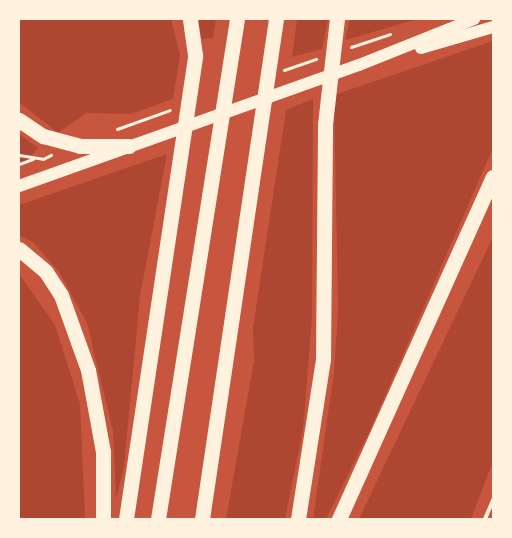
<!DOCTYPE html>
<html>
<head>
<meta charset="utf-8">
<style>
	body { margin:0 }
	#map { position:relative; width:512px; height:538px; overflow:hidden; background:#c8553d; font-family:Commissioner,sans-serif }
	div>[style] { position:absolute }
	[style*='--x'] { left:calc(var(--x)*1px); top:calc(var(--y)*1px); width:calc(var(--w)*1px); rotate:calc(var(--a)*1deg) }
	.green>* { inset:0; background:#ae4732 }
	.path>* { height:3px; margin:-1.5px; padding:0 1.5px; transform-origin:1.5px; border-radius:1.5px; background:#fff3e0 }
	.service>* { height:4px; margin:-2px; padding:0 2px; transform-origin:2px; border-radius:2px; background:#fff3e0 }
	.primary>* { height:12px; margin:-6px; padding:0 6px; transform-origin:6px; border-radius:6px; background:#fff3e0 }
	.motorway>* { height:15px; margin:-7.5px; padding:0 7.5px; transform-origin:7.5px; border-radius:7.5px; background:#fff3e0 }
	span { translate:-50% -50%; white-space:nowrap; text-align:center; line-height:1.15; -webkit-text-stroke:5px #fff3e0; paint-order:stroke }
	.frame { position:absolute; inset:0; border:20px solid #fff3e0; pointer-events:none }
</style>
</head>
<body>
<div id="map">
	<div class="green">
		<div style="clip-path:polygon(19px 19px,171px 19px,180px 56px,173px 99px,131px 114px,86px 113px,58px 133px,19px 102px)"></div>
		<div style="clip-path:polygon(197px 19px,216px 19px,213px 38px,202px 39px)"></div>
		<div style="clip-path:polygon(297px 19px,328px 19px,322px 49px,292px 57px)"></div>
		<div style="clip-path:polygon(350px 19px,418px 19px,345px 40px)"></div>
		<div style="clip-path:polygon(493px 41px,493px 148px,370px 430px,326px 519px,313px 519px,334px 372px,338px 310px,334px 95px)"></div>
		<div style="clip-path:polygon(313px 99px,312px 318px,303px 429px,285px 519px,226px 519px,254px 361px,253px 328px,286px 110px)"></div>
		<div style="clip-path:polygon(19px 134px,38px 148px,19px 168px)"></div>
		<div style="clip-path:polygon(167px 154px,140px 296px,124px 467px,116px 499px,113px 431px,87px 323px,60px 273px,33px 242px,19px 235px,19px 205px)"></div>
		<div style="clip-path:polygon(493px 237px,493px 461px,471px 519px,359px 519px)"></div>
		<div style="clip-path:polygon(19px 274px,55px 325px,80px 404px,85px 519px,19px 519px)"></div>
	</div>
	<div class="path">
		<div style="--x:351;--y:47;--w:41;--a:-18.4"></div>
		<div style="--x:284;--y:70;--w:34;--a:-19"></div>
		<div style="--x:117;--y:129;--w:56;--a:-19.7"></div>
		<div style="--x:19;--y:155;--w:24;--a:9"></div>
		<div style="--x:43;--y:159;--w:9;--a:-27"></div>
		<div style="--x:19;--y:164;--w:15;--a:-20"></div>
	</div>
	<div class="service">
		<div style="--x:485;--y:519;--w:21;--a:-67"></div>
	</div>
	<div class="primary">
		<div style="--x:421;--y:48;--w:75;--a:-16.3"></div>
		<div style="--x:19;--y:186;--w:361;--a:-19.6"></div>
		<div style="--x:359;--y:65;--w:124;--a:-21.8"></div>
	</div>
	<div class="motorway">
		<div style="--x:19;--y:120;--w:29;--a:34"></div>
		<div style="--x:43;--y:136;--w:38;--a:15"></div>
		<div style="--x:80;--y:146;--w:49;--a:0"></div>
		<div style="--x:19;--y:249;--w:35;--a:40"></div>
		<div style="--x:46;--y:272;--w:27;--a:57"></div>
		<div style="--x:61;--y:295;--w:80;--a:70.2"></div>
		<div style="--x:88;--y:370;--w:83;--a:79.6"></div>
		<div style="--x:103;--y:452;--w:67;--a:90"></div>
		<div style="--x:126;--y:519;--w:469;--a:-81.5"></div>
		<div style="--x:195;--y:55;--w:36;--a:-98"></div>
		<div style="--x:158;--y:519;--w:506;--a:-81.02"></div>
		<div style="--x:202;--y:519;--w:505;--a:-81.58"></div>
		<div style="--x:298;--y:519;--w:161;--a:-81.1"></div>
		<div style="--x:323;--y:360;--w:236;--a:-89.5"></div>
		<div style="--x:325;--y:124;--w:106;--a:-83.5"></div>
		<div style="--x:339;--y:519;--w:375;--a:-65.8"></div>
	</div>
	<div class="frame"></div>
</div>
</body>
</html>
